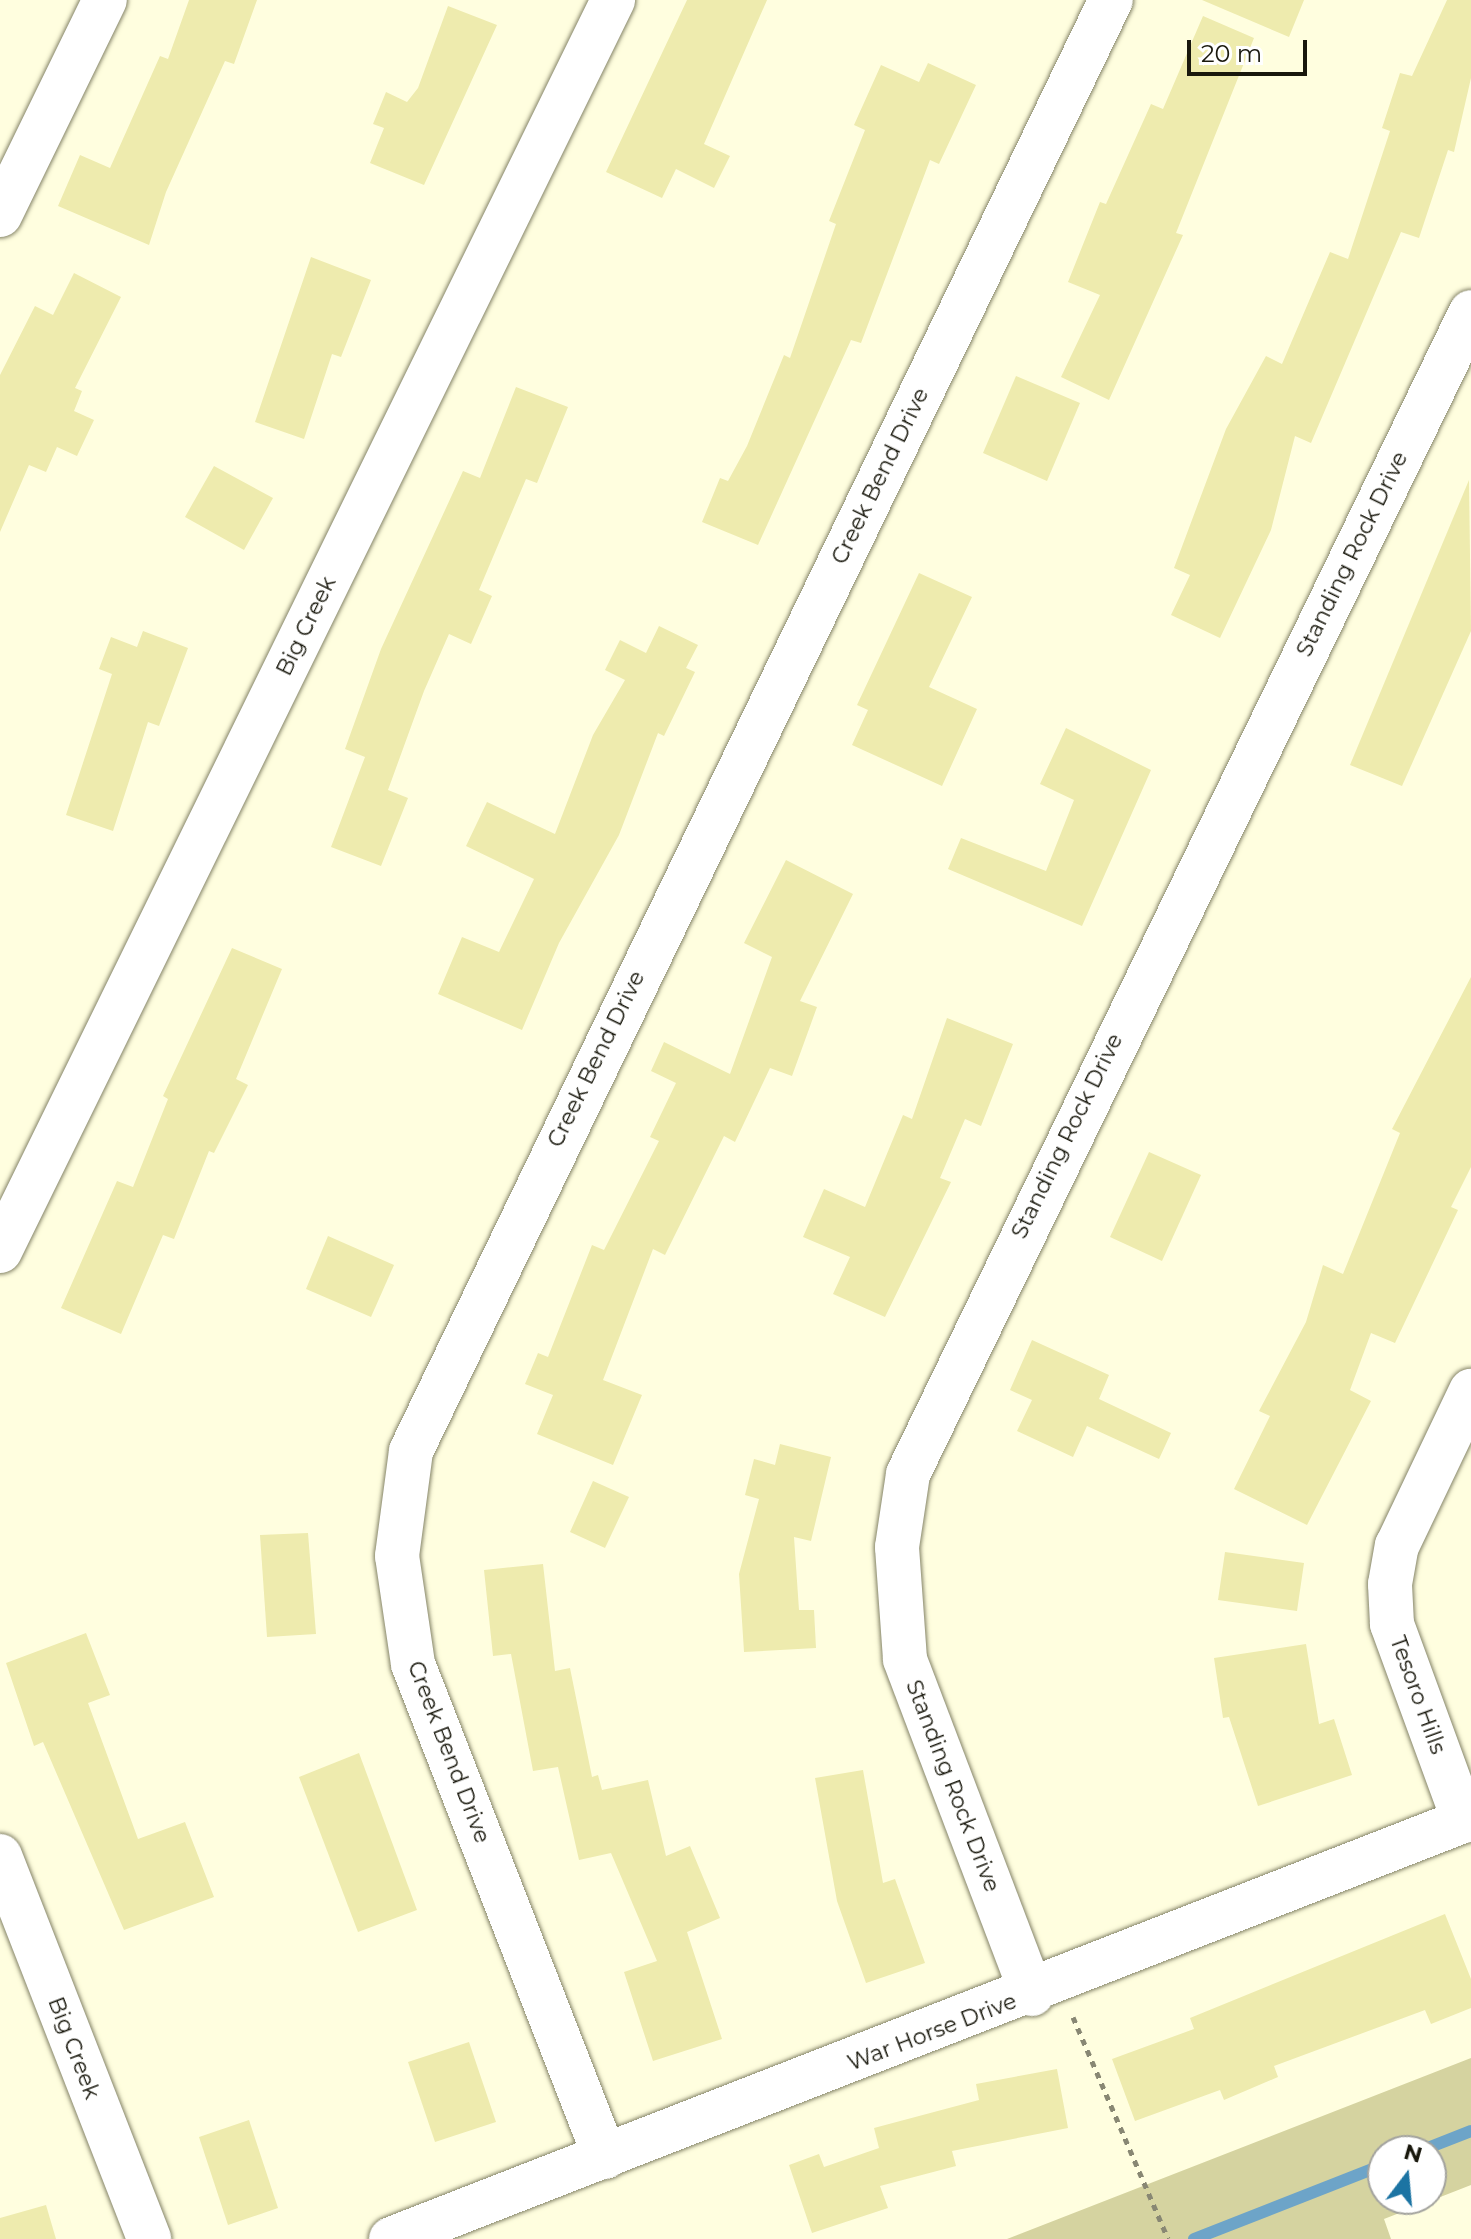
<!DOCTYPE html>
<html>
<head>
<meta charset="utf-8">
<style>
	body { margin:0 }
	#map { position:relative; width:1471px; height:2239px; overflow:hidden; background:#fffedf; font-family:Montserrat,sans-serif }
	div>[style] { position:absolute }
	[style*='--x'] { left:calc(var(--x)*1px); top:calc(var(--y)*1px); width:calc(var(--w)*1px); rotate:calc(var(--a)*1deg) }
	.green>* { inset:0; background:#d5d3a0 }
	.stream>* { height:12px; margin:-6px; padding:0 6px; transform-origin:6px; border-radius:6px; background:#6da4c8 }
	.building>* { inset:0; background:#eeebae }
	.path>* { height:5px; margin-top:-2.5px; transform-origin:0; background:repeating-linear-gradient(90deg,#888773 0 6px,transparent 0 12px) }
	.roads { filter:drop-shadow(0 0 2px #858468) drop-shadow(0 0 2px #858468) }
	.minor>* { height:44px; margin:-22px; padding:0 22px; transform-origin:22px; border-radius:22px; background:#fff }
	span { translate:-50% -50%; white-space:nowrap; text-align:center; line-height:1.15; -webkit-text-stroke:6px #fff; paint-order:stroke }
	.street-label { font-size:22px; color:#19180d }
	.north { position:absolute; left:1367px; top:2135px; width:80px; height:80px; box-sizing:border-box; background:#fff; border:2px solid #a3a39e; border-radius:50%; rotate:16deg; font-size:22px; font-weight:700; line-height:32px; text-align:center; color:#19180d }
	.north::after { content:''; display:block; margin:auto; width:28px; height:36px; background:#1c74a3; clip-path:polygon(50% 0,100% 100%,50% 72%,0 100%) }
	.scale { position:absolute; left:1187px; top:40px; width:120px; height:36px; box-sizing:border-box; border:4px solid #19180d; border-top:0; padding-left:10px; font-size:24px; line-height:28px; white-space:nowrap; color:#19180d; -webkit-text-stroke:6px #fff; paint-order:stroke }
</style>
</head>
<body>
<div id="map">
	<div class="green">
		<div style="clip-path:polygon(evenodd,1471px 2058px,1471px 2185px,1384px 2219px,1391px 2239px,1007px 2239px,1471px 2058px,1383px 2151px,1431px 2151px,1431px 2199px,1383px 2199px,1383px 2151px)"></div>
	</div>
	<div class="stream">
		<div style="--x:1420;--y:2151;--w:55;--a:-21.4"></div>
		<div style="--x:1194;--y:2239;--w:203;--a:-21.4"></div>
	</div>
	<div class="building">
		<div style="clip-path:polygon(189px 0,257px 0,234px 64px,225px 61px,166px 192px,149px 245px,58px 206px,80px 155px,110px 168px,160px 56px,168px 59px)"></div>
		<div style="clip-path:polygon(687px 0,767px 0,704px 144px,730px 156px,714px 188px,676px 169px,662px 198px,606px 172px)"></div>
		<div style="clip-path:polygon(1202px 0,1304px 0,1289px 37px)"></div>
		<div style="clip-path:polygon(1447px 0,1471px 0,1471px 78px,1454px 152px,1448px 150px,1419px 238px,1401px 232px,1311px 443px,1295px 436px,1271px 530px,1220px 638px,1171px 615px,1190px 575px,1174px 568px,1226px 429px,1266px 356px,1282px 364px,1330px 252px,1348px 259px,1390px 131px,1382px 128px,1400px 73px,1412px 76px)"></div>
		<div style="clip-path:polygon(448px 6px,497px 25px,424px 185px,370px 163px,384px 128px,373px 124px,386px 92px,407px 102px,418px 88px)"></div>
		<div style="clip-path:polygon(1203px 16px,1254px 38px,1176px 233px,1183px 235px,1109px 400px,1061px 377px,1100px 295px,1068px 282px,1100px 202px,1106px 204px,1151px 104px,1163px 109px)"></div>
		<div style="clip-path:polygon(928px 63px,976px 85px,939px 164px,930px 160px,861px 343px,851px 340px,758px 545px,702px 522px,720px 478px,728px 481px,747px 446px,784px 355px,790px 358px,836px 224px,829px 221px,865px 130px,854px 125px,881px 65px,919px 82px)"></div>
		<div style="clip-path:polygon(311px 257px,371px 280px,341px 357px,332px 354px,304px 439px,255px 422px)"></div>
		<div style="clip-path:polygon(74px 273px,121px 297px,75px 388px,82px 391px,74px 411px,94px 420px,77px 456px,57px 447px,46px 472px,29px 465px,0 532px,0 375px,35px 306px,53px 315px)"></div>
		<div style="clip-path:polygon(1016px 376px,1080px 403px,1047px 481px,983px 453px)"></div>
		<div style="clip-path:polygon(516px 387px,568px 407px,537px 483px,526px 479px,479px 590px,492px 596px,471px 644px,449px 634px,424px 691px,388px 790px,408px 798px,381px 866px,331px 847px,365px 757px,345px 749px,381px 649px,463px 471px,480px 478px)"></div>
		<div style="clip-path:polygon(214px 466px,273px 498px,244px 550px,185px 517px)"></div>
		<div style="clip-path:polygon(1469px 480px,1471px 631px,1402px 786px,1350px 765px)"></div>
		<div style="clip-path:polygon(919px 573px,972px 597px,929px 687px,977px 709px,942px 786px,852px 745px,868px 710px,857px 705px)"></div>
		<div style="clip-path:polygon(659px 626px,698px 645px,686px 668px,695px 672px,664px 736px,658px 733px,619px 835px,559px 943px,522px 1030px,438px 994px,462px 937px,499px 952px,534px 879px,466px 846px,487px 802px,555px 834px,593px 735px,625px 680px,605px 670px,620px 640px,646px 653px)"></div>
		<div style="clip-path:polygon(143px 631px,188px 648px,159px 726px,148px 722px,113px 831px,66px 815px,112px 674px,99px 669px,111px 637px,137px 647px)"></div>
		<div style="clip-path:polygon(1066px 728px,1151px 770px,1082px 926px,948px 869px,961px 838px,1046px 871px,1074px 800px,1040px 784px)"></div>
		<div style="clip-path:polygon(786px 860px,853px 894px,800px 1001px,817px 1007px,792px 1076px,770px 1068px,735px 1142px,724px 1136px,665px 1255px,653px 1249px,603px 1380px,642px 1395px,613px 1465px,537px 1434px,553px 1395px,525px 1384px,538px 1353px,548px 1357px,592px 1245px,604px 1250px,659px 1141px,650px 1137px,676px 1083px,651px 1071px,664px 1042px,730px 1074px,772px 957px,744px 943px)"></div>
		<div style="clip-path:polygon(232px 948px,282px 969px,236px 1079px,248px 1085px,214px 1153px,209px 1151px,174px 1239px,163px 1235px,121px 1334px,61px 1308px,117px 1181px,133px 1187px,168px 1099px,163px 1096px)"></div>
		<div style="clip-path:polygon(1471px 977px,1471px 1167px,1451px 1207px,1458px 1210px,1395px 1343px,1371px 1333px,1350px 1390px,1371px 1401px,1307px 1525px,1234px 1489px,1270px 1416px,1259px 1411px,1306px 1322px,1323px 1265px,1343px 1274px,1400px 1133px,1392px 1129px)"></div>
		<div style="clip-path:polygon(947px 1018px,1013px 1044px,981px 1126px,965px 1119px,940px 1178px,951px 1182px,885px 1317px,833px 1294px,850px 1257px,803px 1237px,824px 1189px,865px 1207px,903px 1115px,912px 1119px)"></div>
		<div style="clip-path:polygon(1149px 1152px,1201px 1175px,1162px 1261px,1110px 1237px)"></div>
		<div style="clip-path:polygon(328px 1236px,394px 1265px,371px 1317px,306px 1289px)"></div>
		<div style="clip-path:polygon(1032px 1340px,1109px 1375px,1099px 1399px,1171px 1433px,1159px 1459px,1087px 1426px,1073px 1457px,1017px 1431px,1032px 1400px,1010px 1390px)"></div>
		<div style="clip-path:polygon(780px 1444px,831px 1457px,811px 1541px,794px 1537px,799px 1610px,814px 1610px,816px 1648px,744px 1652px,739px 1574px,759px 1499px,745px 1495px,754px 1459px,775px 1465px)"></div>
		<div style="clip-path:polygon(593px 1481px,629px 1497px,605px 1548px,570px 1532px)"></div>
		<div style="clip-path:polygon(308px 1533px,316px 1634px,267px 1637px,260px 1535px)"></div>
		<div style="clip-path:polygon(1225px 1552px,1304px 1563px,1297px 1611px,1218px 1600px)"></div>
		<div style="clip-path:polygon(543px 1564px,555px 1671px,570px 1668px,592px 1777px,598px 1775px,602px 1790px,648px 1780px,666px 1856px,690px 1846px,720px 1918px,687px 1932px,722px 2039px,653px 2061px,624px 1972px,657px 1961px,611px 1853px,579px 1860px,558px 1767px,533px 1771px,511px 1654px,493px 1656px,484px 1570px)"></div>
		<div style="clip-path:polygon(86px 1633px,110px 1695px,88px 1703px,138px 1839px,185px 1822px,214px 1897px,124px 1930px,43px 1742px,34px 1746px,6px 1663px)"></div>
		<div style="clip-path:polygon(1306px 1644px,1319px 1724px,1334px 1719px,1352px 1775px,1258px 1806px,1229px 1717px,1223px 1718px,1214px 1658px)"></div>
		<div style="clip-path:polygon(359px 1753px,417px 1910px,358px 1932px,299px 1777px)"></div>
		<div style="clip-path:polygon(863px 1770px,883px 1883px,895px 1879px,925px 1963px,866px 1983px,837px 1901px,815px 1778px)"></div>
		<div style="clip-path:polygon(1445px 1914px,1471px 1979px,1471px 2008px,1431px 2024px,1425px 2010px,1274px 2066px,1278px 2077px,1224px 2100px,1220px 2090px,1135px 2121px,1112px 2059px,1194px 2029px,1190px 2018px)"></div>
		<div style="clip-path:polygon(469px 2042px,496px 2122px,435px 2142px,408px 2062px)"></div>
		<div style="clip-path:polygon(1057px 2069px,1068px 2128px,952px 2151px,956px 2166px,880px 2186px,888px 2208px,812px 2233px,789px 2165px,819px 2154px,824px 2167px,879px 2148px,874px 2128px,979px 2100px,976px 2084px)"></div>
		<div style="clip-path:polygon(249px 2120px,278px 2208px,228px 2225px,199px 2137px)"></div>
		<div style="clip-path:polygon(46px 2205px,56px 2239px,0 2239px,0 2218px)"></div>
	</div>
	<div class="path">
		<div style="--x:1073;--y:2017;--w:241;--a:66.8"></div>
	</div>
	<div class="roads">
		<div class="minor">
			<div style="--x:0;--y:215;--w:239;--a:-64"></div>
			<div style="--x:0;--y:1251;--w:1393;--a:-63.89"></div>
			<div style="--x:1464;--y:1821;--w:210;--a:-110.1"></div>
			<div style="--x:1392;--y:1624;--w:40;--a:-92.9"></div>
			<div style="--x:1390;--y:1584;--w:39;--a:-80"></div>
			<div style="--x:1397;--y:1546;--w:172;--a:-64.5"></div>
			<div style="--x:0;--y:1856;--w:411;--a:68.7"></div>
			<div style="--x:1032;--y:1994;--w:358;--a:-110.8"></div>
			<div style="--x:905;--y:1659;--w:112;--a:-94.1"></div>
			<div style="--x:897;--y:1547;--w:74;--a:-81.4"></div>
			<div style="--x:908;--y:1474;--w:1291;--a:-64.15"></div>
			<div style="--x:605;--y:2157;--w:529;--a:-111.28"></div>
			<div style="--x:413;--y:1664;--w:109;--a:-98.4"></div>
			<div style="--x:397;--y:1556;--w:106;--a:-82.4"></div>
			<div style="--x:411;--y:1451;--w:1611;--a:-64.25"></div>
			<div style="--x:391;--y:2239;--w:1159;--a:-21.3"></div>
		</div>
	</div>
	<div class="street-label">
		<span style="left:880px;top:476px;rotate:-64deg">Creek Bend Drive</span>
		<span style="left:1352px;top:554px;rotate:-64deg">Standing Rock Drive</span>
		<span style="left:306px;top:626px;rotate:-64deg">Big Creek</span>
		<span style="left:596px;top:1059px;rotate:-64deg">Creek Bend Drive</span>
		<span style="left:1067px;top:1136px;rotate:-64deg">Standing Rock Drive</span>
		<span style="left:1418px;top:1695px;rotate:70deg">Tesoro Hills</span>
		<span style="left:449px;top:1752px;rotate:69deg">Creek Bend Drive</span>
		<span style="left:953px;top:1786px;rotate:69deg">Standing Rock Drive</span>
		<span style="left:932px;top:2032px;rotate:-21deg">War Horse Drive</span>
		<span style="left:74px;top:2048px;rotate:69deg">Big Creek</span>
	</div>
	<div class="north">N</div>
	<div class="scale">20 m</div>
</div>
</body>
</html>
